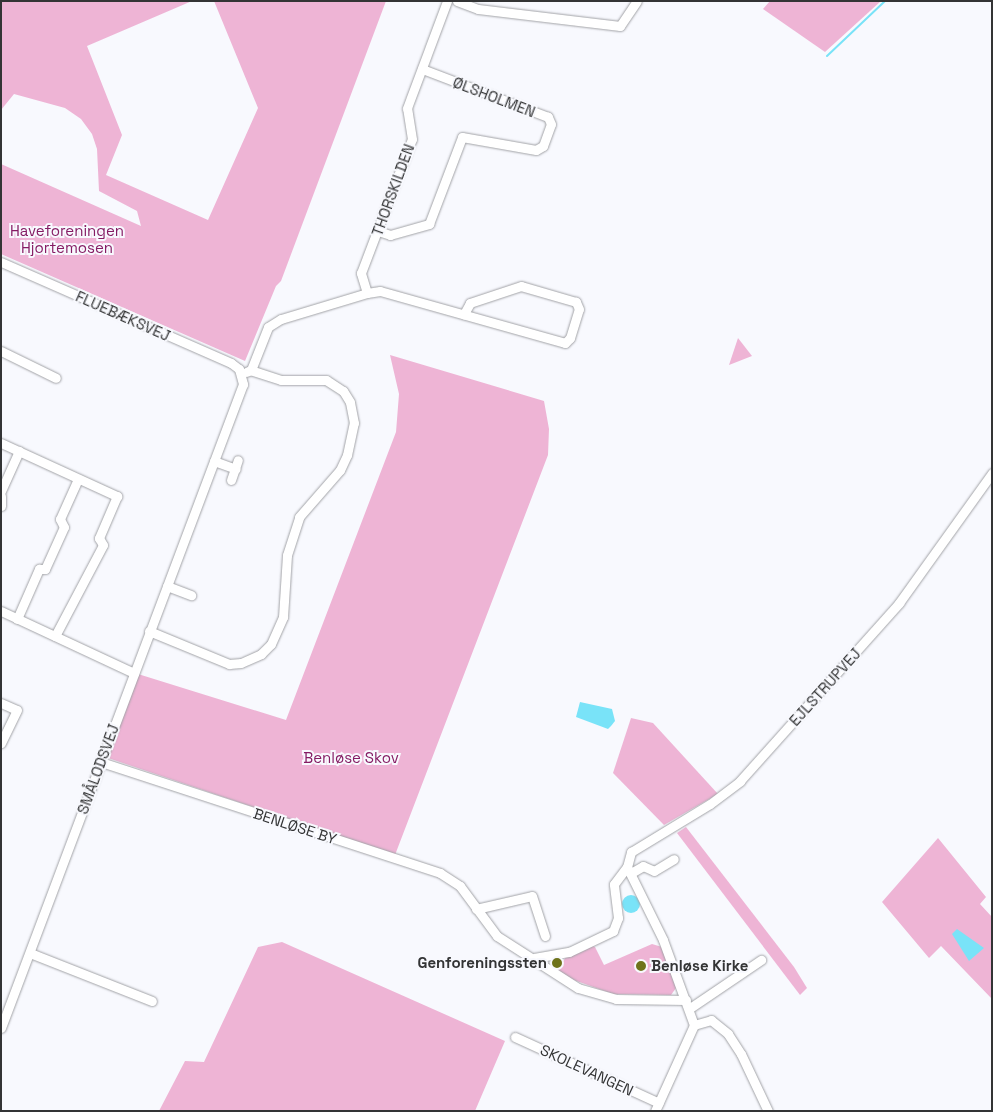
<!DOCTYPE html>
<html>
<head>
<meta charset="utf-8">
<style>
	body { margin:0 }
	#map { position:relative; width:993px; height:1112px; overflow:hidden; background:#f8f9fe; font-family:"Space Grotesk",sans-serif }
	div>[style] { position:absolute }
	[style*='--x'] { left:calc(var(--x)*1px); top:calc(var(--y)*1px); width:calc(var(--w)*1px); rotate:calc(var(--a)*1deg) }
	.green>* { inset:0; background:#eeb4d5 }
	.water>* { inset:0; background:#79e3f8 }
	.round { border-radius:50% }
	.stream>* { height:2px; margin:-1px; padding:0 1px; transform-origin:1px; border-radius:1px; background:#79e3f8 }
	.roads { filter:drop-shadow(0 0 1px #a2a3a7) drop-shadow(0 0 1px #a2a3a7) }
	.minor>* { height:9px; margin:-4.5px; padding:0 4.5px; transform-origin:4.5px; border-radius:4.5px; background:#fff }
	.dots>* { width:14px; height:14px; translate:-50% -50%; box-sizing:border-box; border:2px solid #f8f9fe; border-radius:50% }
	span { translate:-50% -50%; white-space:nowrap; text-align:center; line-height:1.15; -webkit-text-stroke:4px #f8f9fe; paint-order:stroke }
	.street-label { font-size:15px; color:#333435 }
	.park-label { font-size:15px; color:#851c64 }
	.poi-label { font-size:15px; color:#333435; font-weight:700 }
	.right { translate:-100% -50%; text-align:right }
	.left { translate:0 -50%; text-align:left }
	.frame { position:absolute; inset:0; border:2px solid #333435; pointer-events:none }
</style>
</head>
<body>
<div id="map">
	<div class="green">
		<div style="clip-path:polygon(1px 1px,192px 1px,87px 46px,122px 135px,106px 175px,208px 220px,258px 108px,214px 1px,386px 1px,281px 281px,276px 286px,245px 361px,1px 254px,1px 164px,141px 226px,137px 211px,99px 191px,97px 149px,92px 134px,81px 119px,65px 108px,14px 94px,1px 110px)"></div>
		<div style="clip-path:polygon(770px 1px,881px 1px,825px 52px,763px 9px)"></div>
		<div style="clip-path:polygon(738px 338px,752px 356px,729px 365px)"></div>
		<div style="clip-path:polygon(390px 355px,544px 401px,549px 429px,548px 455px,395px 855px,108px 758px,138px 674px,286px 720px,396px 432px,399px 394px)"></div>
		<div style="clip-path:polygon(631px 718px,653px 723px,718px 794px,664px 825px,613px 773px)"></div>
		<div style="clip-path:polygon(686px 827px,794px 967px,807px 988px,800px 995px,677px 833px)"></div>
		<div style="clip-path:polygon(938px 838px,986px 897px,980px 904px,992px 917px,992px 999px,941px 946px,929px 958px,882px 902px)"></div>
		<div style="clip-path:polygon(282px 942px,505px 1041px,475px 1111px,159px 1111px,185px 1061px,204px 1062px,258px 947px)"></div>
		<div style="clip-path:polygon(652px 944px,662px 947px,676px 988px,671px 995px,613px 994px,571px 979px,558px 970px,567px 955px,591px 945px,595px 947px,604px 965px)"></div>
	</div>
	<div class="water">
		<div style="clip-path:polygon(580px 702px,612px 709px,615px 721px,611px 726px,608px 729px,576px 717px)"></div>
		<div class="round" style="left:622px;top:895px;width:18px;height:18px"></div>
		<div style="clip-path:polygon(957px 929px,984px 948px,969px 961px,952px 934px)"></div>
	</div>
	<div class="stream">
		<div style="--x:827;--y:56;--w:80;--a:-43.5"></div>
	</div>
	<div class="roads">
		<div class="minor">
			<div style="--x:457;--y:1;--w:22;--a:21"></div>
			<div style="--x:478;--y:9;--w:143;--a:6.8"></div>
			<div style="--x:620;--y:26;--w:30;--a:-56"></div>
			<div style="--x:378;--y:231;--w:13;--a:18"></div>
			<div style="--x:390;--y:235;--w:41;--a:-15.8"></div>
			<div style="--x:429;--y:224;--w:93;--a:-69.2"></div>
			<div style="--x:462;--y:137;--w:75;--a:10"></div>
			<div style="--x:536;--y:150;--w:8;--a:-30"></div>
			<div style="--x:543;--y:146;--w:23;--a:-70"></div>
			<div style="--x:551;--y:124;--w:8;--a:-113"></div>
			<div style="--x:548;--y:117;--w:135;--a:-159.1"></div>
			<div style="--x:1;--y:262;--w:251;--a:23.7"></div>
			<div style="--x:231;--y:363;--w:10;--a:37"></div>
			<div style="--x:239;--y:369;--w:16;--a:75"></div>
			<div style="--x:243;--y:384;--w:688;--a:110.6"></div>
			<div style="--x:367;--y:293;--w:21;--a:-107"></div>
			<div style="--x:361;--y:273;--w:143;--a:-69.2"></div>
			<div style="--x:412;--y:139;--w:31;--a:-99"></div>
			<div style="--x:407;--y:108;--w:114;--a:-69.5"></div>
			<div style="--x:1;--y:351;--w:61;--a:26.1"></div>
			<div style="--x:251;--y:370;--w:46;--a:-68.4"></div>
			<div style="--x:268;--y:327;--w:15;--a:-32"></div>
			<div style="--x:281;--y:319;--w:90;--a:-16.8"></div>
			<div style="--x:367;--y:293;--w:13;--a:-9"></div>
			<div style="--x:380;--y:291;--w:192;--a:15.7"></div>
			<div style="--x:565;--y:343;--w:7;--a:-45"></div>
			<div style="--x:570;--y:338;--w:30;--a:-73"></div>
			<div style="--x:579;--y:309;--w:8;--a:-113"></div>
			<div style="--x:576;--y:302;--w:57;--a:-163.8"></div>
			<div style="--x:521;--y:286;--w:54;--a:161.6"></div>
			<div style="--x:470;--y:303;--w:13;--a:119"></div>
			<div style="--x:1;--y:443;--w:128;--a:24.6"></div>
			<div style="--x:117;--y:496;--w:46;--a:113.2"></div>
			<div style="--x:99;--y:538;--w:8;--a:60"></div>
			<div style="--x:103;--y:545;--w:103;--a:117.8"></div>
			<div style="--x:214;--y:461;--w:23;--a:20"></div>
			<div style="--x:231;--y:480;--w:21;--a:-71"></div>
			<div style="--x:1;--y:491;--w:44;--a:-65.8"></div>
			<div style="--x:1;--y:496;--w:10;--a:90"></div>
			<div style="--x:167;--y:586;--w:26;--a:21"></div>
			<div style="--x:1;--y:611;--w:147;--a:25"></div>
			<div style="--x:17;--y:619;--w:55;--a:-66.3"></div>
			<div style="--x:39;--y:569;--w:6;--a:0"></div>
			<div style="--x:45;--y:569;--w:46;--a:-65.7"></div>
			<div style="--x:64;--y:527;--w:9;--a:-117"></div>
			<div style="--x:60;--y:519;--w:44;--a:-65.8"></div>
			<div style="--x:149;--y:631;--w:87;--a:22.4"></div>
			<div style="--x:229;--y:664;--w:12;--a:-5"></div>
			<div style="--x:241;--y:663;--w:22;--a:-24"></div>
			<div style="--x:261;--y:654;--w:14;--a:-45"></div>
			<div style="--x:271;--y:644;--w:30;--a:-66"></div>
			<div style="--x:283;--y:617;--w:62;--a:-86.3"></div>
			<div style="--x:287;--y:555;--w:40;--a:-72"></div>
			<div style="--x:299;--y:517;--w:62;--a:-48.9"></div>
			<div style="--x:340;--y:470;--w:17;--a:-65"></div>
			<div style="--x:347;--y:455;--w:33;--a:-78"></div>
			<div style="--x:354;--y:423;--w:21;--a:-101"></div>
			<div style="--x:350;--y:402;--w:13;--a:-122"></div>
			<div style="--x:343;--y:391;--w:20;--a:-147"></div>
			<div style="--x:326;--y:380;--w:45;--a:180"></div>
			<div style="--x:281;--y:380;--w:32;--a:-162"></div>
			<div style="--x:251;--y:370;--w:5;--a:158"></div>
			<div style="--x:1;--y:703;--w:17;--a:24"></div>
			<div style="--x:17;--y:710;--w:37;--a:116"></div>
			<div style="--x:101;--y:762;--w:357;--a:18.1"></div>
			<div style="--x:440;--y:873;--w:24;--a:33"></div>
			<div style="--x:460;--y:886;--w:62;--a:53.5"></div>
			<div style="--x:497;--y:936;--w:96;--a:32.7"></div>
			<div style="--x:578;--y:988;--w:40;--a:16"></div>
			<div style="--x:616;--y:999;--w:70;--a:0.8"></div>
			<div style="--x:627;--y:867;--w:16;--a:-75"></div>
			<div style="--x:631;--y:852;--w:92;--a:-31.3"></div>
			<div style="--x:710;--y:804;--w:38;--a:-37"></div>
			<div style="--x:740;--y:781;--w:239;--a:-48.2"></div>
			<div style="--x:899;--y:603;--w:160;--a:-54.4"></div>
			<div style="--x:631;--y:873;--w:14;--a:-30"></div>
			<div style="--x:643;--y:866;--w:12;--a:24"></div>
			<div style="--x:654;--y:871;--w:23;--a:-31"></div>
			<div style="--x:476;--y:909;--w:57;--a:-13.1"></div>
			<div style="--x:532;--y:896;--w:42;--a:72"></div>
			<div style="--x:30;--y:953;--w:131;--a:21.5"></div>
			<div style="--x:534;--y:958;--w:36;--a:-10"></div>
			<div style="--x:569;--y:952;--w:49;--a:-25.5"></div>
			<div style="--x:613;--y:931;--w:14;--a:-69"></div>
			<div style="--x:618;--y:918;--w:34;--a:-97"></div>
			<div style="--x:614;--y:884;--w:21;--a:-53"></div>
			<div style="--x:627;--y:867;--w:81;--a:63.7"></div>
			<div style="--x:663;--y:940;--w:90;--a:70"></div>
			<div style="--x:694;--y:1025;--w:94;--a:114.4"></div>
			<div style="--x:690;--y:1008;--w:86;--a:-34.1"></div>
			<div style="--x:694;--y:1025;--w:18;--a:-16"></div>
			<div style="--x:711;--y:1020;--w:22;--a:39"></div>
			<div style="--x:728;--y:1034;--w:24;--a:57"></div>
			<div style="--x:741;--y:1054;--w:63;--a:64.7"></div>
			<div style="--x:515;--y:1037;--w:158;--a:24.6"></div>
		</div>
	</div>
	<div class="dots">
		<div style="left:557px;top:963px;background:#6e731b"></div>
		<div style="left:641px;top:966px;background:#6e731b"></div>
	</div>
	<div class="street-label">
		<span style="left:494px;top:97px;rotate:21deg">ØLSHOLMEN</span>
		<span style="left:393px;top:190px;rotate:-70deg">THORSKILDEN</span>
		<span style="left:123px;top:316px;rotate:24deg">FLUEBÆKSVEJ</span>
		<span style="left:825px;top:687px;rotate:-48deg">EJLSTRUPVEJ</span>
		<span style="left:98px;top:769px;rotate:-70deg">SMÅLODSVEJ</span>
		<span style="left:295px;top:826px;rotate:18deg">BENLØSE BY</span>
		<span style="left:587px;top:1070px;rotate:25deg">SKOLEVANGEN</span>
	</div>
	<div class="park-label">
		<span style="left:67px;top:239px">Haveforeningen<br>Hjortemosen</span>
		<span style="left:351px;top:758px">Benløse Skov</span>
	</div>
	<div class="poi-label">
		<span class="right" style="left:547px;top:963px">Genforeningssten</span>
		<span class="left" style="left:651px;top:966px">Benløse Kirke</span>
	</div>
	<div class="frame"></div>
</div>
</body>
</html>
